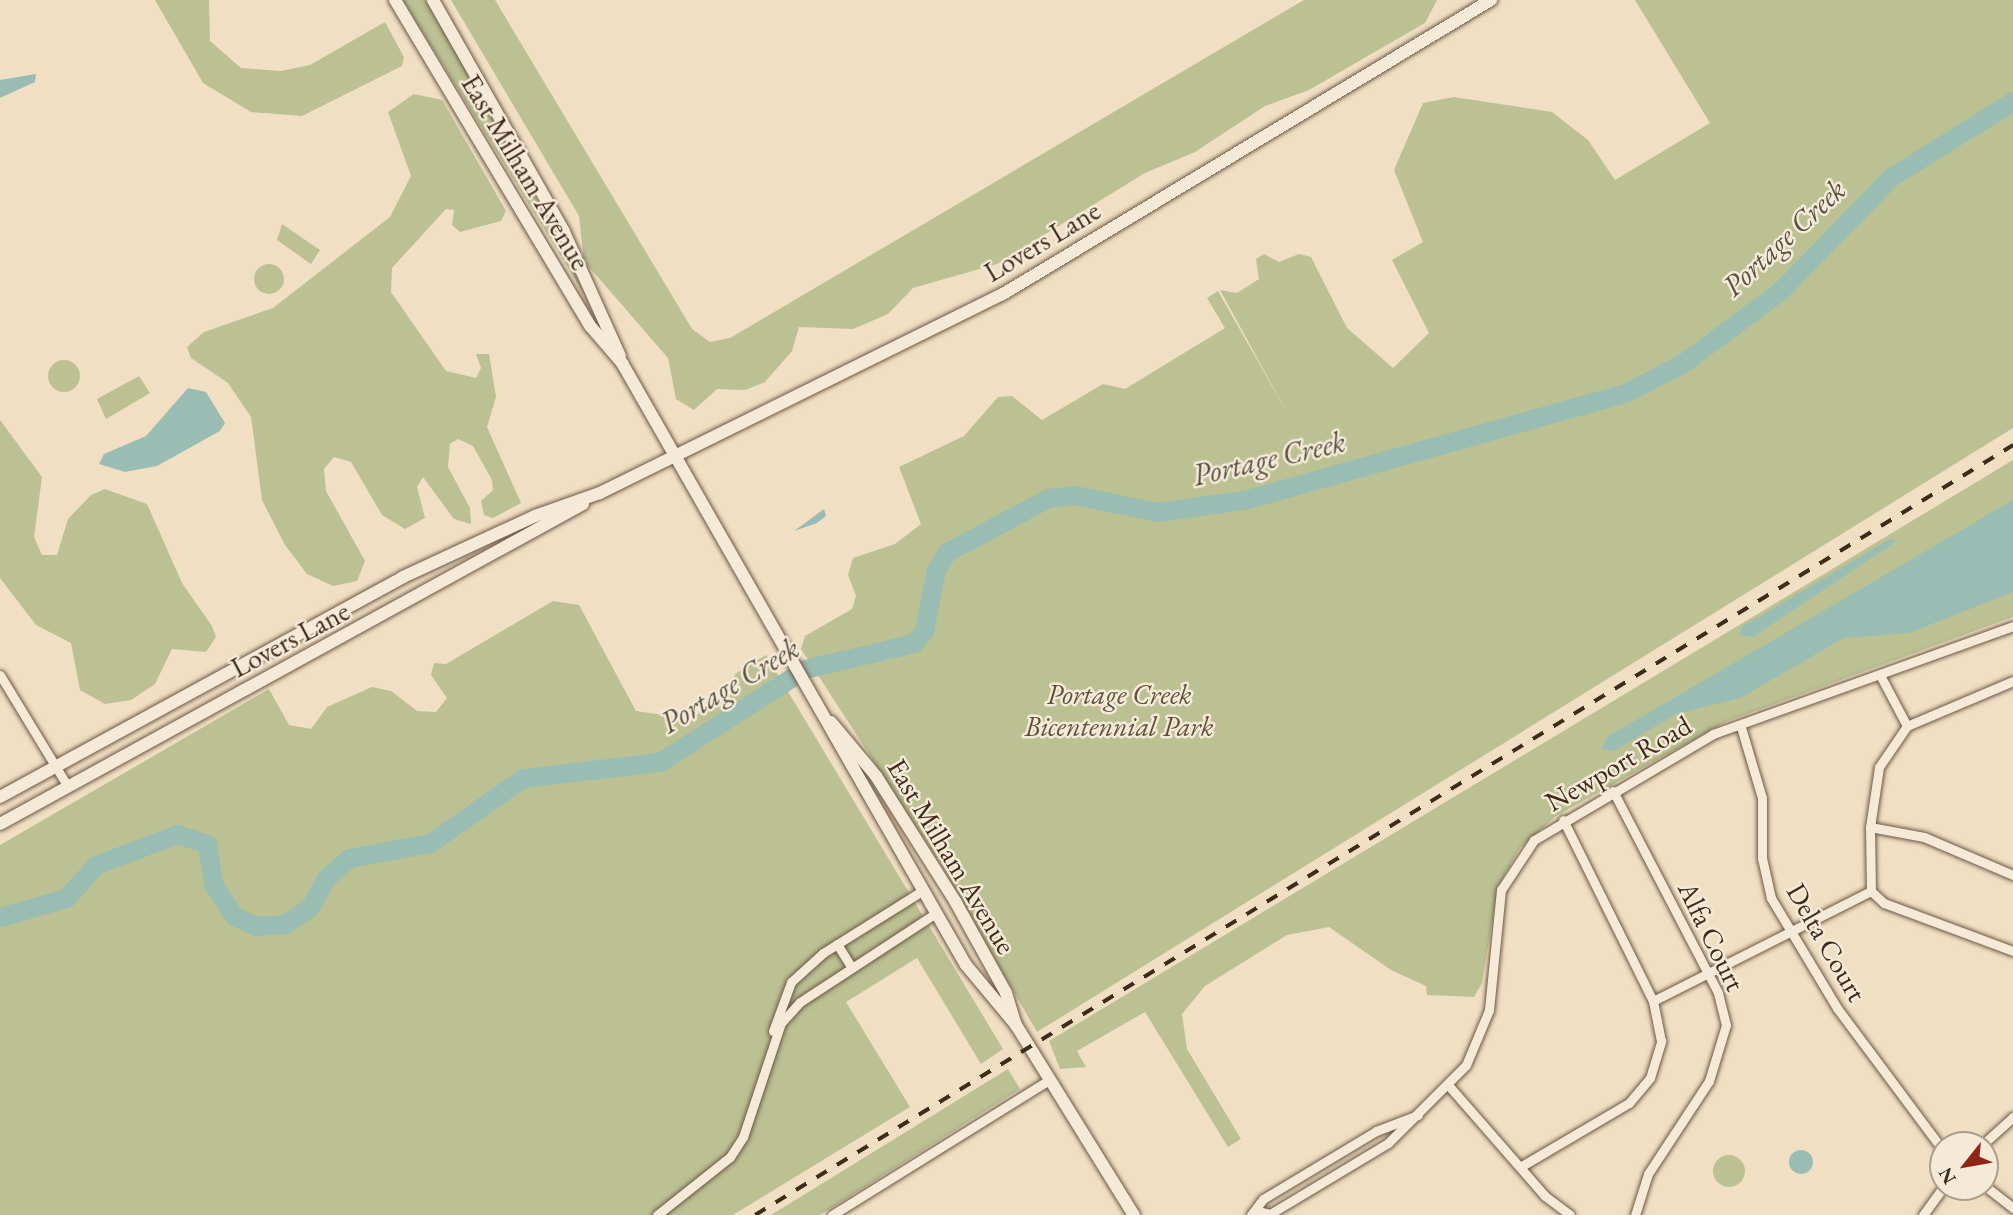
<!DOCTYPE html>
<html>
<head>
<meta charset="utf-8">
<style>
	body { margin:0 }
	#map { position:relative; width:2013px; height:1215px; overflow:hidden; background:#f0dfc3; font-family:"EB Garamond",serif }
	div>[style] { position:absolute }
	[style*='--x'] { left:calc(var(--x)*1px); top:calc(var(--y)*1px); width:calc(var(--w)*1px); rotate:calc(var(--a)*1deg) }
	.green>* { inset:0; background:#bbc193 }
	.round { border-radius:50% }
	.water>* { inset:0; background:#9abdb3 }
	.river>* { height:19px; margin:-9.5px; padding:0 9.5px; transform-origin:9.5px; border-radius:9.5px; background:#9abdb3 }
	.roads { filter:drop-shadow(0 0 2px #6c5845) drop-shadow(0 0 2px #6c5845) }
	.street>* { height:9px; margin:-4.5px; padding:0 4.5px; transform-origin:4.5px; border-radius:4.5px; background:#f5ead8 }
	.secondary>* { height:12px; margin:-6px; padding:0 6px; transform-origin:6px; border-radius:6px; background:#f5ead8 }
	.rail>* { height:3.5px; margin-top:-1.75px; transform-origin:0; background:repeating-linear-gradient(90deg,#402b1b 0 12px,transparent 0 24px) }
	span { translate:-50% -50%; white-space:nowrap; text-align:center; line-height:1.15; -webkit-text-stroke:5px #f5ead8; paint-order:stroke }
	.street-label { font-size:28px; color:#402b1b }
	.park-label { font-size:28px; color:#5f5039; font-style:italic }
	.water-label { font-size:30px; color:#565041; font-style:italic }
	.north { position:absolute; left:1929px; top:1131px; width:70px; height:70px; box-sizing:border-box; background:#f5ead8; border:2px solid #ad9e8c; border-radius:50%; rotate:239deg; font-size:19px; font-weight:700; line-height:28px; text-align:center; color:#402b1b }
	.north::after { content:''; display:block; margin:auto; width:24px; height:32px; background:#8f2418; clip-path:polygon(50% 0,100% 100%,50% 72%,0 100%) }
</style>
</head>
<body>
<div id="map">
	<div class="green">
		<div style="clip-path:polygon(155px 0,209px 0,210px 41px,241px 68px,281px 71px,310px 65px,385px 22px,404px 57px,402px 66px,302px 116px,251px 112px,203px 83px)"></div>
		<div style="clip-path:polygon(403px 0,425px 0,488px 105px,594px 310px)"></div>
		<div style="clip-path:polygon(451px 0,495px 0,692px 329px,710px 342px,730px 338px,1304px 0,1437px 0,1425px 23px,1309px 90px,1265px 106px,1195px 152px,1145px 173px,997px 264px,913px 288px,888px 314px,853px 329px,799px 327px,792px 351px,765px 382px,745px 390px,717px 389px,694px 410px,676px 399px,668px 358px,584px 261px,579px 216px)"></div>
		<div style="clip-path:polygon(1635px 0,2013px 0,2013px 428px,1037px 1032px,939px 862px,801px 649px,805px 636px,852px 609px,856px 596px,848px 575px,853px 558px,895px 544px,921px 524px,899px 467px,964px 436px,998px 397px,1012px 396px,1042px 420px,1103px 384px,1125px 389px,1225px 328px,1207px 298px,1218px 291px,1289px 416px,1220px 290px,1237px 293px,1259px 279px,1256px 259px,1264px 254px,1279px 262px,1299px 254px,1311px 257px,1347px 328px,1393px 368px,1429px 333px,1392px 260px,1423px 242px,1394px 170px,1423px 103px,1454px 97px,1552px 112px,1588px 140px,1615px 180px,1710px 123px)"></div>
		<div style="clip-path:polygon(414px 94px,442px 100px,506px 211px,501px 221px,460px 232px,452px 225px,454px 210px,446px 209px,392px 268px,391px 292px,446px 371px,476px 378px,481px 368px,476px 354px,489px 354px,496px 397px,487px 427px,521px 503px,493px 518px,484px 515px,481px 501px,493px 490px,492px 480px,473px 446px,458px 439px,450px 444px,448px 467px,470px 508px,471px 524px,454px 519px,423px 477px,417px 487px,425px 518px,405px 529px,382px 515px,351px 462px,334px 457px,324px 469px,326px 491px,365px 561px,357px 581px,333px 586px,307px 574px,285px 545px,262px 500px,251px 417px,228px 383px,191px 358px,187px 347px,204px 332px,273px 308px,390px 217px,411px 176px,388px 112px)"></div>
		<div style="clip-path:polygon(282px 224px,320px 250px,311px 264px,277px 240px)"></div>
		<div class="round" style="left:254px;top:264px;width:30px;height:30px"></div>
		<div class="round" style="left:48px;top:360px;width:32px;height:32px"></div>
		<div style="clip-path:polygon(139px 376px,150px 393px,106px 419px,97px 399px)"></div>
		<div style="clip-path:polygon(0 420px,42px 477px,34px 537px,42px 555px,57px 555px,68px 519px,91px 495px,105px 489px,147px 504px,182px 583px,212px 626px,216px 637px,206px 652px,172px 649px,155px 684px,131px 700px,105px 704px,80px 690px,71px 643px,36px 625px,0 578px)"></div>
		<div style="clip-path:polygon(2013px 460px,2013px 617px,1725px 722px,1556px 816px,1520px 848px,1498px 886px,1482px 983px,1474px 997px,1427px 995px,1426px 986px,1391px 970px,1329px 927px,1287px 935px,1205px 986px,1182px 1014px,1187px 1049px,1241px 1139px,1228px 1147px,1145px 1012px,1077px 1051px,1086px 1067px,1060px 1069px,1049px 1041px)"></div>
		<div style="clip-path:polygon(553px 601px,579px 605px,636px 711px,690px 719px,731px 693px,735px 674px,766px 655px,1003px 1049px,981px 1064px,917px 958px,846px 1002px,910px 1107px,733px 1215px,0 1215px,0 845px,269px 689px,289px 725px,311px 729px,327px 707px,372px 687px,391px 691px,417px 711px,436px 712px,447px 698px,431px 675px,434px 663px,446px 664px)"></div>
		<div style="clip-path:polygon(1008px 1069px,1020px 1089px,820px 1215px,771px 1215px)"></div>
		<div class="round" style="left:1713px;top:1155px;width:32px;height:32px"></div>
	</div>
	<div class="water">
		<div style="clip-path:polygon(36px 74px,35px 82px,0 98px,0 80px)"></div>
		<div style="clip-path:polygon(188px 388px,206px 392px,225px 423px,220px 431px,157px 466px,125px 472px,99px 464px,104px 454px,146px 436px)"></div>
		<div style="clip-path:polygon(2013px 500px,2013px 592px,1909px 633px,1844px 638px,1740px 698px,1676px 714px,1614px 751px,1602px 749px,1607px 737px)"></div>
		<div style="clip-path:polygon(824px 509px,826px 516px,817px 523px,794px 531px)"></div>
		<div style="clip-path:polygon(1890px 539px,1897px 541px,1753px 637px,1739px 635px,1742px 627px)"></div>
		<div class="round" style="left:1789px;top:1150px;width:24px;height:24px"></div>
	</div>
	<div class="river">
		<div style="--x:0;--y:917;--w:69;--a:-16.1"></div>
		<div style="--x:66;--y:898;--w:45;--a:-47.7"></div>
		<div style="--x:96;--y:865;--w:87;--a:-20.9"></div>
		<div style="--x:177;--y:834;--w:32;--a:18"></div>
		<div style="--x:207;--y:844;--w:40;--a:81.5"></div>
		<div style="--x:213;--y:884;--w:38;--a:57"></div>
		<div style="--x:234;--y:916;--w:23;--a:25"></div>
		<div style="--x:255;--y:926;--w:30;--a:-4"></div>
		<div style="--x:285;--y:924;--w:30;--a:-34"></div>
		<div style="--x:310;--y:907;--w:33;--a:-61"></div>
		<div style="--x:326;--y:878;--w:30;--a:-41"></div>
		<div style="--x:349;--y:858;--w:82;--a:-10.5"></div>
		<div style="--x:430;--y:843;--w:113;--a:-35"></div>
		<div style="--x:523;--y:778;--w:138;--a:-6.7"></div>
		<div style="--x:660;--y:762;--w:172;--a:-32.7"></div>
		<div style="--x:805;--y:669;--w:112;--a:-13.4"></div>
		<div style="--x:914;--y:643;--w:16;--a:-50"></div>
		<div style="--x:924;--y:631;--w:62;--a:-78.9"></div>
		<div style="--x:936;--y:570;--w:21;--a:-59"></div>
		<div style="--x:947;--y:552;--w:115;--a:-28.1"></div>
		<div style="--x:1048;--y:498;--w:27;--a:-6"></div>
		<div style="--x:1075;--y:495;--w:84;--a:11.7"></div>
		<div style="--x:1157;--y:512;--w:88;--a:-7.9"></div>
		<div style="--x:1244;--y:500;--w:398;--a:-15.7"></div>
		<div style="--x:1627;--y:392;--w:63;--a:-27.4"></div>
		<div style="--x:1683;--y:363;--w:121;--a:-36.6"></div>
		<div style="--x:1780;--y:291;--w:159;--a:-45.8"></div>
		<div style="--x:1891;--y:177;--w:144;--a:-31.9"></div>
	</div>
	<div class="roads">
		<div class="street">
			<div style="--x:0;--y:675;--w:129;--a:58.7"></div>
			<div style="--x:1880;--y:675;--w:58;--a:62.1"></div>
			<div style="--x:2013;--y:681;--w:115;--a:157"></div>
			<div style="--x:1907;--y:726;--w:50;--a:124.3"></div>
			<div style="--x:1879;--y:767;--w:61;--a:98.5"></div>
			<div style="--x:1870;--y:827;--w:64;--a:89.1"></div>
			<div style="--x:1871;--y:891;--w:18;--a:43"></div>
			<div style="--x:1884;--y:903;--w:138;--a:20.4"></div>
			<div style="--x:1741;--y:727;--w:74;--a:73.5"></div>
			<div style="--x:1762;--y:798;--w:60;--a:90"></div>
			<div style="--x:1762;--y:858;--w:41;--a:77.3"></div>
			<div style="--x:1771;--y:898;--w:128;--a:59"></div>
			<div style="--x:1837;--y:1008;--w:177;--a:53.3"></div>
			<div style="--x:1613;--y:791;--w:228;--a:62.5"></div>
			<div style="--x:1718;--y:993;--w:33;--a:76"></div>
			<div style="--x:1726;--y:1025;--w:59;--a:106.9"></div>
			<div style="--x:1709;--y:1081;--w:111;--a:123.3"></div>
			<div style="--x:1648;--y:1174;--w:43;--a:107.6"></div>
			<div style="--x:1870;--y:827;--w:55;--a:10.5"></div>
			<div style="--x:1924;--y:837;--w:97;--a:23.1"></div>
			<div style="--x:837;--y:944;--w:26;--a:58"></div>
			<div style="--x:1653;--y:1001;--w:244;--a:-26.8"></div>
			<div style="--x:773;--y:1031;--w:52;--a:-69.8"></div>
			<div style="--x:791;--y:982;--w:43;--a:-42.2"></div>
			<div style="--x:823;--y:953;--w:117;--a:-32.1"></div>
			<div style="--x:1449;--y:1086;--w:146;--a:48.9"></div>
			<div style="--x:1545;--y:1196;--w:31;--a:37"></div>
			<div style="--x:1982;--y:1145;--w:42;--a:-42.1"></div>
			<div style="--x:1520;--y:1167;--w:126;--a:-30.4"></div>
			<div style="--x:1629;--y:1103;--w:33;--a:-50"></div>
			<div style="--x:1650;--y:1078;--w:39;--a:-73"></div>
			<div style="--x:1661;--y:1041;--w:41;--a:-101.3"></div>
			<div style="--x:1653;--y:1001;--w:202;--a:-116.4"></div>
			<div style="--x:1985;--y:1186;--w:36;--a:38"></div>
			<div style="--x:1258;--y:1211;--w:12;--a:14"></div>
			<div style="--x:1270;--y:1214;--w:138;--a:-31"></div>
			<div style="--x:1388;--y:1143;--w:110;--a:-45"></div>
			<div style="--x:1466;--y:1065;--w:60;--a:-67.3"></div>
			<div style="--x:1489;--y:1010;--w:121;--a:-84.3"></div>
			<div style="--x:1501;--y:890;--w:60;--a:-56.6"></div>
			<div style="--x:1534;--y:840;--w:208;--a:-30.6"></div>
			<div style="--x:1713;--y:734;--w:319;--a:-19.8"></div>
			<div style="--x:657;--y:1215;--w:93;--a:-38.5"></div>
			<div style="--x:730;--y:1157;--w:24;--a:-57"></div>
			<div style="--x:743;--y:1137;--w:120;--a:-71.6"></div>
			<div style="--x:781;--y:1023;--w:28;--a:-48"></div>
			<div style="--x:800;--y:1002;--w:163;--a:-33.2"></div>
			<div style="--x:832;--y:1215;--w:256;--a:-31.9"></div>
			<div style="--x:1251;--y:1215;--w:20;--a:-53"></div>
			<div style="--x:1263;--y:1199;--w:132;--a:-31"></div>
			<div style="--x:1376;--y:1131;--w:45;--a:-20.9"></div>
			<div style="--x:1923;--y:1215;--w:34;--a:-54"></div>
		</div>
		<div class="secondary">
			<div style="--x:395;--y:0;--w:381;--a:59.1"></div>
			<div style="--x:591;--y:327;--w:48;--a:49.3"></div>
			<div style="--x:622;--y:363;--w:693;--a:60.26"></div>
			<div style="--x:966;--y:965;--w:78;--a:50.2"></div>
			<div style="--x:433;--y:0;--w:266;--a:60.5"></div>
			<div style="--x:564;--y:232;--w:136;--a:65.7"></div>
			<div style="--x:831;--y:722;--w:70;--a:50.2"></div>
			<div style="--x:876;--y:776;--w:148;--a:57.7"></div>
			<div style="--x:955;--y:901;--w:105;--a:61"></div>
			<div style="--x:1006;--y:993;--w:34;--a:73"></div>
			<div style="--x:1016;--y:1025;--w:224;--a:58.2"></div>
			<div style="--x:0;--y:797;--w:459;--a:-28.6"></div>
			<div style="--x:403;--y:577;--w:145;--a:-24.8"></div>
			<div style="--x:535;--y:516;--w:69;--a:-19.5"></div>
			<div style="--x:600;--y:493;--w:449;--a:-26.3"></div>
			<div style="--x:1003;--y:294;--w:570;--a:-31.07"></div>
			<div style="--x:0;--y:824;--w:665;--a:-28.76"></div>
		</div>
	</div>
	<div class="rail">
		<div style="--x:755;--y:1215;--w:1475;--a:-31.47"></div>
	</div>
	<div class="street-label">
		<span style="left:526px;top:172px;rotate:59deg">East Milham Avenue</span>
		<span style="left:1042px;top:241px;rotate:-31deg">Lovers Lane</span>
		<span style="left:290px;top:639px;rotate:-28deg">Lovers Lane</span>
		<span style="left:1618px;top:763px;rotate:-30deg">Newport Road</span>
		<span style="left:952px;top:856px;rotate:59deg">East Milham Avenue</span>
		<span style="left:1712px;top:936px;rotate:64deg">Alfa Court</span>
		<span style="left:1827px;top:942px;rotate:60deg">Delta Court</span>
	</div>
	<div class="park-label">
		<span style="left:1119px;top:710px">Portage Creek<br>Bicentennial Park</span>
	</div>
	<div class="water-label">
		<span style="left:1784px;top:238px;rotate:-43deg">Portage Creek</span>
		<span style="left:1269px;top:459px;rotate:-13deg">Portage Creek</span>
		<span style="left:730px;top:686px;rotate:-31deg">Portage Creek</span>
	</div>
	<div class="north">N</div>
</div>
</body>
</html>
